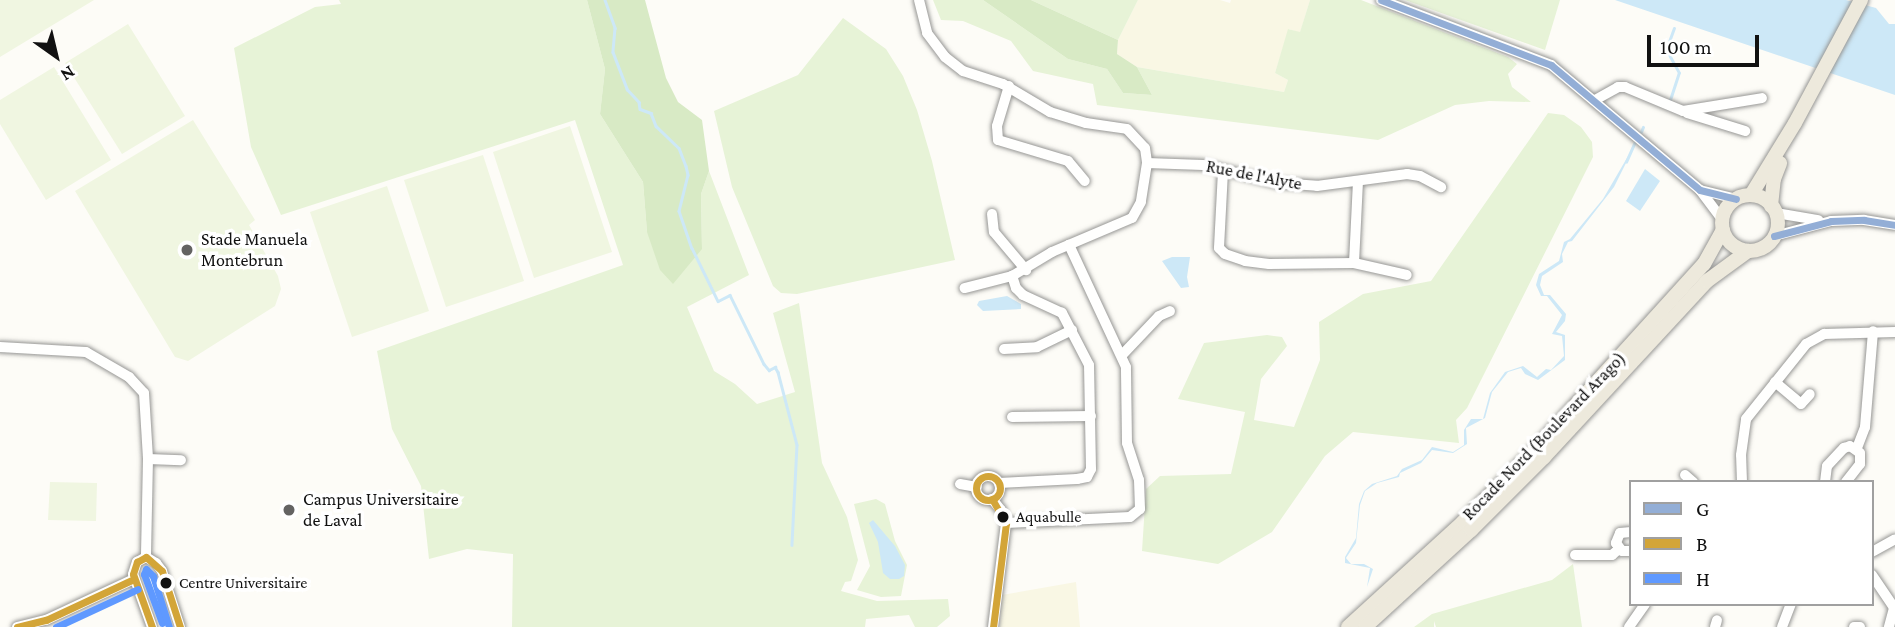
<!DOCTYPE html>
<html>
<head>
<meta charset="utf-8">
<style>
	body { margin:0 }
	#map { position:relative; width:1895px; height:627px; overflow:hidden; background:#fdfcf7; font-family:"Crimson Pro",serif }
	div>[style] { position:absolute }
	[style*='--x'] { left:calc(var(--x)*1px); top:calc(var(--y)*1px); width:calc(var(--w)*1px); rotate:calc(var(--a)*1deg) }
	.farmland>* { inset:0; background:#f9f7e4 }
	.green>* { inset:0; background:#e7f3d7 }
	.forest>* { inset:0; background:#d8eac5 }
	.pitch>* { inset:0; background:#f0f6e1 }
	.water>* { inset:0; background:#cde8f7 }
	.stream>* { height:2.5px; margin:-1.25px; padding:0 1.25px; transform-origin:1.25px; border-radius:1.25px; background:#cde8f7 }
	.roads { filter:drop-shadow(0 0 2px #979795) drop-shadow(0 0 2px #979795) }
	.minor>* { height:10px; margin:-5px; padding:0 5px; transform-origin:5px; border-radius:5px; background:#fffffe }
	.minor>.ring { margin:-5px; padding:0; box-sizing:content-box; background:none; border:10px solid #fffffe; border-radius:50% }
	.major>* { height:14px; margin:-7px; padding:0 7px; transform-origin:7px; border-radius:7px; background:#ede9dc }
	.major>.ring { margin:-7px; padding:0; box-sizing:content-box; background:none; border:14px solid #ede9dc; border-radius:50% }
	.bus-1>* { height:7px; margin:-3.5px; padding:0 3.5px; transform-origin:3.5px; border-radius:3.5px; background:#93aed6 }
	.bus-2>* { height:7px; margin:-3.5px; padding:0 3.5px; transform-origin:3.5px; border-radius:3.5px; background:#d3a538 }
	.bus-2>.ring { margin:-3.5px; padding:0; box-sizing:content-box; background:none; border:7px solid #d3a538; border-radius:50% }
	.bus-3>* { height:7px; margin:-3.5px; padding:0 3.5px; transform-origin:3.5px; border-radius:3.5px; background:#5f99ff }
	.dots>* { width:19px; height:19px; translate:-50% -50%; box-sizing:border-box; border:4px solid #fff; border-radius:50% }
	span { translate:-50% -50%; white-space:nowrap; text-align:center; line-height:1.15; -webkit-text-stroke:7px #fff; paint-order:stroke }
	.bus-label { font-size:16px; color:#111 }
	.left { translate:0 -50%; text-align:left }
	.street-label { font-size:18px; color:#111 }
	.poi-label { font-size:18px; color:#111 }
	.legend { position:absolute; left:1629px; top:480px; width:245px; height:126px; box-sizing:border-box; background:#fff; border:2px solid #a0a0a0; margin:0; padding:9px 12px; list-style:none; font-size:21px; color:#111 }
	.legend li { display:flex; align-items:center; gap:14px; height:35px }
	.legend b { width:35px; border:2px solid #a0a0a0 }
	.north { position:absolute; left:21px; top:21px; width:70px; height:70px; -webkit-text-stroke:5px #fff; paint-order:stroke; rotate:146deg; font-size:19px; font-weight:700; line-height:28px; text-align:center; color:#111 }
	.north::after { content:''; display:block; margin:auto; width:24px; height:32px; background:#111; clip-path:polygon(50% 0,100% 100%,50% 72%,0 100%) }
	.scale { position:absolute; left:1647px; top:35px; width:112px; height:32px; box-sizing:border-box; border:4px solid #111; border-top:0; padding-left:9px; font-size:21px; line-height:24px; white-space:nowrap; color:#111; -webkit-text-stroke:5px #fff; paint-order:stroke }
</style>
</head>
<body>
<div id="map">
	<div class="farmland">
		<div style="clip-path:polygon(1138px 0,1220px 0,1230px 3px,1231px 0,1310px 0,1300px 33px,1289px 29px,1275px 73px,1288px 80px,1284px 92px,1137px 67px,1117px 54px,1118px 40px)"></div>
		<div style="clip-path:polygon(1076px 582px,1080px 627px,1000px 627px,1002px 595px)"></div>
	</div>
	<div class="green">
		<div style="clip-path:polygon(339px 0,587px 0,605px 69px,600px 114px,643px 182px,647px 232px,702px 249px,701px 194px,709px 171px,749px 275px,687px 307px,714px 371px,735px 384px,757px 404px,795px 392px,773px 313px,799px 303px,822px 463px,847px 517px,858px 560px,851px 581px,845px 582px,841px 591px,877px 601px,948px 599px,950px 616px,937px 627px,915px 627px,909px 615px,866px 619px,865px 627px,512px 627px,513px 554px,467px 549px,429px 559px,421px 486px,392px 429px,377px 351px,623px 265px,575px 120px,281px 215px,251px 147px,234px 48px,315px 7px,341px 4px)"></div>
		<div style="clip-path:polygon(933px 0,983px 0,1068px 59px,1107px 69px,1123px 93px,1152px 95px,1137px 67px,1284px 92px,1288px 80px,1275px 73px,1288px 29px,1300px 32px,1310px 0,1361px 0,1508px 57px,1517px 64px,1508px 74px,1512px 87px,1531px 102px,1489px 101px,1455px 105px,1378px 140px,1097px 105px,1093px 84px,1033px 71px,1011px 41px,963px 21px,941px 20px)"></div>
		<div style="clip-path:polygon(1031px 0,1138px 0,1118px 40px)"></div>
		<div style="clip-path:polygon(1405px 0,1560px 0,1545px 50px)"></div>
		<div style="clip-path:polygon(843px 18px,886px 49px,903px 76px,917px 110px,932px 161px,955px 260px,797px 294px,781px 293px,773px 286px,732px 187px,714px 111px,798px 75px)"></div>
		<div style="clip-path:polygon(1548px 113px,1564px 115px,1581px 127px,1592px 142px,1593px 157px,1467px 408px,1456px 420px,1459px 443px,1353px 432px,1325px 456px,1272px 532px,1218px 564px,1142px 551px,1146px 489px,1160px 476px,1231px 474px,1245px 412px,1178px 399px,1204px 343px,1267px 335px,1282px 337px,1287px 346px,1261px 379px,1254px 420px,1294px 427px,1320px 360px,1319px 322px,1363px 294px,1431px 281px)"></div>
		<div style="clip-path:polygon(876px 499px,885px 504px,895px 541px,907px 565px,901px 596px,881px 597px,857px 590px,870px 566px,854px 504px)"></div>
		<div style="clip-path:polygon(1573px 564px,1582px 627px,1436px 627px,1434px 621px,1434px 627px,1414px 627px,1432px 614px,1552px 580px)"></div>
	</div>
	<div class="forest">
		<div style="clip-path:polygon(587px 0,645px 0,666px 78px,678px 102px,702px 120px,709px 171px,701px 194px,702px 249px,673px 284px,660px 270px,647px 232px,643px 182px,600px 114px,605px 69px)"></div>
		<div style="clip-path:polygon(983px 0,1031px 0,1118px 40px,1117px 54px,1137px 67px,1152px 95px,1123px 93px,1107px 69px,1068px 59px)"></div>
	</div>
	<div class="pitch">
		<div style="clip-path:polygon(0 0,94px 0,0 57px)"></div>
		<div style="clip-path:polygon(128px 24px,185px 116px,122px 154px,65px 63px)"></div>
		<div style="clip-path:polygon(54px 67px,111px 160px,46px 200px,0 124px,0 100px)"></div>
		<div style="clip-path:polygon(193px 120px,255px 220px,249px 225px,278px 276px,281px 289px,275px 306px,188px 361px,175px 357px,75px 191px)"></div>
		<div style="clip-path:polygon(570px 126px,612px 252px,534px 278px,493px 152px)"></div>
		<div style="clip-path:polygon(483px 155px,524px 281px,446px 307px,404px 180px)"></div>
		<div style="clip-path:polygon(387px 186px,429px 311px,352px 337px,310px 212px)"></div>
		<div style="clip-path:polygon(50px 482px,97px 483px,96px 521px,48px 520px)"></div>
	</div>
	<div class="water">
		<div style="clip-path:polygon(1615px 0,1846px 0,1876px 8px,1889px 24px,1895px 24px,1895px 95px)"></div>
		<div style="clip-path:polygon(1638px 139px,1614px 187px,1572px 241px,1568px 242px,1562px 254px,1563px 262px,1542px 276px,1540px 285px,1544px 295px,1550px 295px,1566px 314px,1565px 321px,1556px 332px,1565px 335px,1565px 360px,1538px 380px,1525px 374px,1521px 368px,1508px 372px,1492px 392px,1485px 418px,1466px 428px,1467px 444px,1453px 453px,1432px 450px,1421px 463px,1400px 473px,1399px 477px,1377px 483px,1365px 491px,1360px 505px,1356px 543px,1346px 558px,1351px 564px,1364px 564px,1373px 569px,1367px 587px,1370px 568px,1345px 563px,1345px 557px,1356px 538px,1359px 504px,1364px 491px,1372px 484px,1397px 476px,1402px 469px,1422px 460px,1432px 447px,1453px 452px,1464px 445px,1464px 430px,1471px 419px,1483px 419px,1490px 393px,1505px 372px,1523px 366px,1537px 377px,1546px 369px,1551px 370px,1564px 356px,1562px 336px,1552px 334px,1562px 315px,1547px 296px,1541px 296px,1536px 285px,1539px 274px,1559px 261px,1564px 242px,1570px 239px,1603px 199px)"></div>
		<div style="clip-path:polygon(1645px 169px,1660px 181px,1640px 211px,1626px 201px)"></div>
		<div style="clip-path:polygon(1172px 257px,1190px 257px,1187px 277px,1189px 287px,1181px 288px,1162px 261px)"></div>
		<div style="clip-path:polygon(1007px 296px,1021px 304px,1021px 309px,983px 311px,977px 305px,979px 301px)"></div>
		<div style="clip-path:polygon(873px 520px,895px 546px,905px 565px,904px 576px,899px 579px,890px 579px,883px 573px,878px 542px,869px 523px)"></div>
	</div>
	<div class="stream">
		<div style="--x:605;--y:0;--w:30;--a:70"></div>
		<div style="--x:615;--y:28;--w:24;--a:95"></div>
		<div style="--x:613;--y:52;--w:40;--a:69"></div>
		<div style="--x:627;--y:89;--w:18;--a:47"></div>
		<div style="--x:639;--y:102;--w:7;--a:82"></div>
		<div style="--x:640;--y:109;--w:12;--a:20"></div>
		<div style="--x:651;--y:113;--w:14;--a:69"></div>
		<div style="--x:656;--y:126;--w:32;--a:44"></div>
		<div style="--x:679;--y:148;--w:19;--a:69"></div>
		<div style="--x:686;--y:166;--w:9;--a:77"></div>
		<div style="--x:688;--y:175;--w:37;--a:104"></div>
		<div style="--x:679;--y:211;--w:39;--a:71"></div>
		<div style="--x:692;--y:248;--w:59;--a:63.9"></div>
		<div style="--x:718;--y:301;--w:13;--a:-27"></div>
		<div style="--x:730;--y:295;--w:77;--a:63.8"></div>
		<div style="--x:764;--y:364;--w:8;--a:50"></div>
		<div style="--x:769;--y:370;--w:7;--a:-27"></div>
		<div style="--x:775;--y:367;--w:6;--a:59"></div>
		<div style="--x:778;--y:372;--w:75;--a:75.4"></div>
		<div style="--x:797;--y:445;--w:100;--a:92.9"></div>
		<div style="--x:1670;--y:100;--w:28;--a:-72"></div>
		<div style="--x:1679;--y:73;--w:26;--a:-119"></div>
		<div style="--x:1666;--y:50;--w:23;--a:-70"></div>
		<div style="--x:1641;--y:132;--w:5;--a:-68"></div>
		<div style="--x:1626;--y:162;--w:24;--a:-66"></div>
	</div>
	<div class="roads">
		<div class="minor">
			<div style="--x:919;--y:0;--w:34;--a:76"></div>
			<div style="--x:927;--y:33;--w:30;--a:53"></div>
			<div style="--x:945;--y:57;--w:23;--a:38"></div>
			<div style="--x:963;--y:71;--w:42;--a:18"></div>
			<div style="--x:1003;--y:84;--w:55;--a:30.8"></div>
			<div style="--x:1050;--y:112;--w:38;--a:17"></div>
			<div style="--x:1086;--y:123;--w:41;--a:8.3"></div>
			<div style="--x:1127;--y:129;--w:26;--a:47"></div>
			<div style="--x:1145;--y:148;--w:15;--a:82"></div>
			<div style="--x:1147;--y:163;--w:39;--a:99"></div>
			<div style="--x:1141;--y:202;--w:18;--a:119"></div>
			<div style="--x:1132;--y:218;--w:87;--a:157"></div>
			<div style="--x:1052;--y:252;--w:47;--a:149"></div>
			<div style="--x:1012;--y:276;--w:49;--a:165.7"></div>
			<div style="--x:1381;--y:0;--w:182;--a:20.9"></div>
			<div style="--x:1551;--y:65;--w:194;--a:40"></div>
			<div style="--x:1700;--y:190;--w:36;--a:53"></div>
			<div style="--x:1009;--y:86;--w:42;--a:106.7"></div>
			<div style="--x:997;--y:126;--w:14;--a:86"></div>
			<div style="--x:998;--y:140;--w:73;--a:16.7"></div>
			<div style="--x:1068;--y:161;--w:26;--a:50"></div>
			<div style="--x:1595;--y:100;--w:26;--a:-29"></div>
			<div style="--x:1618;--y:87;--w:7;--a:0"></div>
			<div style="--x:1625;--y:87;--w:63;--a:22.5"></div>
			<div style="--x:1683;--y:111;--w:80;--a:-9.3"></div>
			<div style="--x:1687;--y:113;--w:61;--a:17.2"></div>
			<div style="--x:1147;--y:163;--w:56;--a:2"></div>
			<div style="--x:1203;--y:165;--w:77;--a:13.5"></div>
			<div style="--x:1278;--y:183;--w:39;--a:4"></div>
			<div style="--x:1317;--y:186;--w:91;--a:-7.6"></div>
			<div style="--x:1407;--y:174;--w:13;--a:9"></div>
			<div style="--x:1420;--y:176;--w:24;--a:28"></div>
			<div style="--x:1223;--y:171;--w:77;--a:93"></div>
			<div style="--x:1219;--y:248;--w:8;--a:45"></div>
			<div style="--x:1225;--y:254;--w:21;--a:19"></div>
			<div style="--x:1245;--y:261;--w:24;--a:7"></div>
			<div style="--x:1269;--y:264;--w:85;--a:-0.7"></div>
			<div style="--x:1354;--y:263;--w:81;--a:-87.2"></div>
			<div style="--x:1700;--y:190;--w:37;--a:14"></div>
			<div style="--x:1776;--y:213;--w:43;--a:9.5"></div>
			<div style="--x:992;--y:214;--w:18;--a:84"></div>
			<div style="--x:994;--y:232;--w:50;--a:49.9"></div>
			<div style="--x:1774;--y:236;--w:59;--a:-14.7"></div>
			<div style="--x:1831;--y:221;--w:33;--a:-2"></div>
			<div style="--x:1864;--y:220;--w:31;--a:9"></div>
			<div style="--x:1354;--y:263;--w:54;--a:12.8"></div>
			<div style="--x:0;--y:347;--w:86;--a:3.3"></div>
			<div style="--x:86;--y:352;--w:50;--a:30.2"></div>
			<div style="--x:129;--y:377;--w:22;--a:47"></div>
			<div style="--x:144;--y:393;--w:66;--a:86.5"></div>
			<div style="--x:148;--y:459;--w:98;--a:91.2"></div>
			<div style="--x:1004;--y:349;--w:33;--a:-3"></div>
			<div style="--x:1037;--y:347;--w:39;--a:-26"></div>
			<div style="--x:1123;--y:354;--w:52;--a:-46.5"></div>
			<div style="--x:1159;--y:316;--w:12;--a:-24"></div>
			<div style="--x:1775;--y:382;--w:34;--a:40"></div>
			<div style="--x:1801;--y:404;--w:13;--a:-48"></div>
			<div style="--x:1012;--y:417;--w:79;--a:-0.7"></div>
			<div style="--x:1857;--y:448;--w:22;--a:-69"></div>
			<div style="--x:1865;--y:427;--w:96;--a:-85.2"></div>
			<div style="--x:148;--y:459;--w:33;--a:2"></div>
			<div style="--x:1685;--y:475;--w:11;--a:41"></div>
			<div class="ring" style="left:976px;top:476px;width:14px;height:14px"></div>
			<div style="--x:1742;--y:482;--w:27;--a:-92"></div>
			<div style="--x:1741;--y:455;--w:36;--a:-82"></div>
			<div style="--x:1746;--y:419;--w:96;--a:-51.3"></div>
			<div style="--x:1806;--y:344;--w:21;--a:-29"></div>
			<div style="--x:1824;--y:334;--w:71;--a:-1.6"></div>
			<div style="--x:1825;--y:482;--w:16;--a:-83"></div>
			<div style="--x:1827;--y:466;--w:25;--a:-47"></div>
			<div style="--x:1844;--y:448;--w:6;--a:-18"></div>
			<div style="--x:1850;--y:446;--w:12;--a:35"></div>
			<div style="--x:1860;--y:453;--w:11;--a:90"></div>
			<div style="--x:1860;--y:464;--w:23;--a:128"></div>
			<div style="--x:999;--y:483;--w:78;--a:-2.9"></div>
			<div style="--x:1077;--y:479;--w:10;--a:-11"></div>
			<div style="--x:1087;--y:477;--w:9;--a:-63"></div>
			<div style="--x:1091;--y:469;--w:104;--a:-91.1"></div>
			<div style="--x:1089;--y:365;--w:59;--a:-117.4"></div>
			<div style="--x:1062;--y:313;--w:43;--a:-155.2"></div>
			<div style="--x:1023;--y:295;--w:10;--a:-135"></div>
			<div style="--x:1016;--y:288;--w:13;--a:-108"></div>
			<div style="--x:960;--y:484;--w:17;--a:10"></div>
			<div style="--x:992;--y:499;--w:14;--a:51"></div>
			<div style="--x:1001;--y:510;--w:14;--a:69"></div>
			<div style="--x:1006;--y:523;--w:105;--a:97.1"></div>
			<div style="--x:1006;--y:523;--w:124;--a:-2.8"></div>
			<div style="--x:1130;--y:517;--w:13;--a:-39"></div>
			<div style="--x:1140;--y:509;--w:29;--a:-92"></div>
			<div style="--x:1139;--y:480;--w:39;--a:-108"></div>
			<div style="--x:1127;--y:443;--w:76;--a:-90.8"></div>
			<div style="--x:1126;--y:367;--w:135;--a:-115"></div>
			<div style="--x:1631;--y:532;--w:11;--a:175"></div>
			<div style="--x:1620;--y:533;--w:11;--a:112"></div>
			<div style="--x:1616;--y:543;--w:10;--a:53"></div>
			<div style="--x:1622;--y:551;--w:9;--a:0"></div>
			<div style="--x:1872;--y:552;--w:26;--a:-29"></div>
			<div style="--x:1575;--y:555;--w:37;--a:0"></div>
			<div style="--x:1612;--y:555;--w:9;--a:-41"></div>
			<div style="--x:1872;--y:575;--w:40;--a:56"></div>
			<div style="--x:1894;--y:608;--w:20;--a:105"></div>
			<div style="--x:17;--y:627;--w:30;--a:-14"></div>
			<div style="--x:46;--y:620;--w:97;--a:-25"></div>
			<div style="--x:152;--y:627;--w:56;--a:-109.7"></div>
			<div style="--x:133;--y:574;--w:13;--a:-72"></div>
			<div style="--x:137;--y:562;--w:10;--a:-29"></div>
			<div style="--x:146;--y:557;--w:12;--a:31"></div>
			<div style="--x:156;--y:563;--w:10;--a:53"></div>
			<div style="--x:162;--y:571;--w:59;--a:72.2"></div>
			<div style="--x:1629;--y:627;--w:28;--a:-55"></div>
			<div style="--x:1715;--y:627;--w:7;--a:-74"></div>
			<div style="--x:1782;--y:627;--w:25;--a:-69"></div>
			<div style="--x:1854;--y:627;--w:6;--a:0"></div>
		</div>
		<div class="major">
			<div style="--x:1751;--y:195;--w:84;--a:-58.6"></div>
			<div style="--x:1795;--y:123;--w:140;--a:-61.8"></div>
			<div class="ring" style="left:1722px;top:195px;width:42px;height:42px"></div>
			<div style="--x:1771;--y:206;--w:27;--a:-84"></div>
			<div style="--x:1774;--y:179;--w:17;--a:-69"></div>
			<div style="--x:1348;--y:627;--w:156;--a:-42.4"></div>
			<div style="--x:1463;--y:522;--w:103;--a:-45"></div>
			<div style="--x:1536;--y:449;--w:250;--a:-47.8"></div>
			<div style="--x:1704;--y:264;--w:39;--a:-61"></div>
			<div style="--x:1365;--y:627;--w:144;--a:-42.5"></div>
			<div style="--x:1471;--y:530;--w:103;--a:-45"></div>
			<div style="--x:1544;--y:457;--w:240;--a:-47.2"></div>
			<div style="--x:1707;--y:281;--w:51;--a:-36.2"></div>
		</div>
	</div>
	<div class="bus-1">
		<div style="--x:1381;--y:0;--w:182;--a:20.9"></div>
		<div style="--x:1551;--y:65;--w:194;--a:40"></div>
		<div style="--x:1700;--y:190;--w:37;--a:14"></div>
		<div style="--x:1774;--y:236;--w:59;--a:-14.7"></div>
		<div style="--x:1831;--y:221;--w:33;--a:-2"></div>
		<div style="--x:1864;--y:220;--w:31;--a:9"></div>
	</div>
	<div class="bus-2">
		<div class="ring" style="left:976px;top:476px;width:17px;height:17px"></div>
		<div style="--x:992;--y:499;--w:28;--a:60"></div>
		<div style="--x:1006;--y:523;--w:105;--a:97.1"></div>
		<div style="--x:17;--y:627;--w:30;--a:-14"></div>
		<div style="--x:46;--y:620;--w:97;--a:-25"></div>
		<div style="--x:152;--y:627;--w:56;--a:-109.7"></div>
		<div style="--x:133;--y:574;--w:13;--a:-72"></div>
		<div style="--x:137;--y:562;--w:10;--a:-29"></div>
		<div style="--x:146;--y:557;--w:21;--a:41"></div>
		<div style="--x:162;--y:571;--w:59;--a:72.2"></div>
	</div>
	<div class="bus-3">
		<div style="--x:162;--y:623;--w:52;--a:-110.2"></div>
		<div style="--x:144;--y:574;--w:5;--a:-68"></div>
		<div style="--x:146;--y:569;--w:10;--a:45"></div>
		<div style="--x:153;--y:576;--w:53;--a:72.6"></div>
		<div style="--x:56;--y:627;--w:90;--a:-24.9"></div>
	</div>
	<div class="dots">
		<div style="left:187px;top:250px;background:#646362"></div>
		<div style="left:289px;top:510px;background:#646362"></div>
		<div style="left:1003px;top:517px;background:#111"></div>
		<div style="left:166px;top:583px;background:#111"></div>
	</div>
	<div class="bus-label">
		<span class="left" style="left:1016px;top:517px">Aquabulle</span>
		<span class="left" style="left:179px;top:583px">Centre Universitaire</span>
	</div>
	<div class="street-label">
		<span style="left:1254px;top:175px;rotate:11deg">Rue de l'Alyte</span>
		<span style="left:1544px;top:436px;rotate:-46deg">Rocade Nord (Boulevard Arago)</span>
	</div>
	<div class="poi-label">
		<span class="left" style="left:201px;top:250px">Stade Manuela<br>Montebrun</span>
		<span class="left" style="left:303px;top:510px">Campus Universitaire<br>de Laval</span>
	</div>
	<ul class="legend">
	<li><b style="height:9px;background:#93aed6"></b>G</li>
	<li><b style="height:9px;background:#d3a538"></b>B</li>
	<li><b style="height:9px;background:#5f99ff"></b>H</li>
	</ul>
	<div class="north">N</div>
	<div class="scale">100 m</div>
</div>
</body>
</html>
